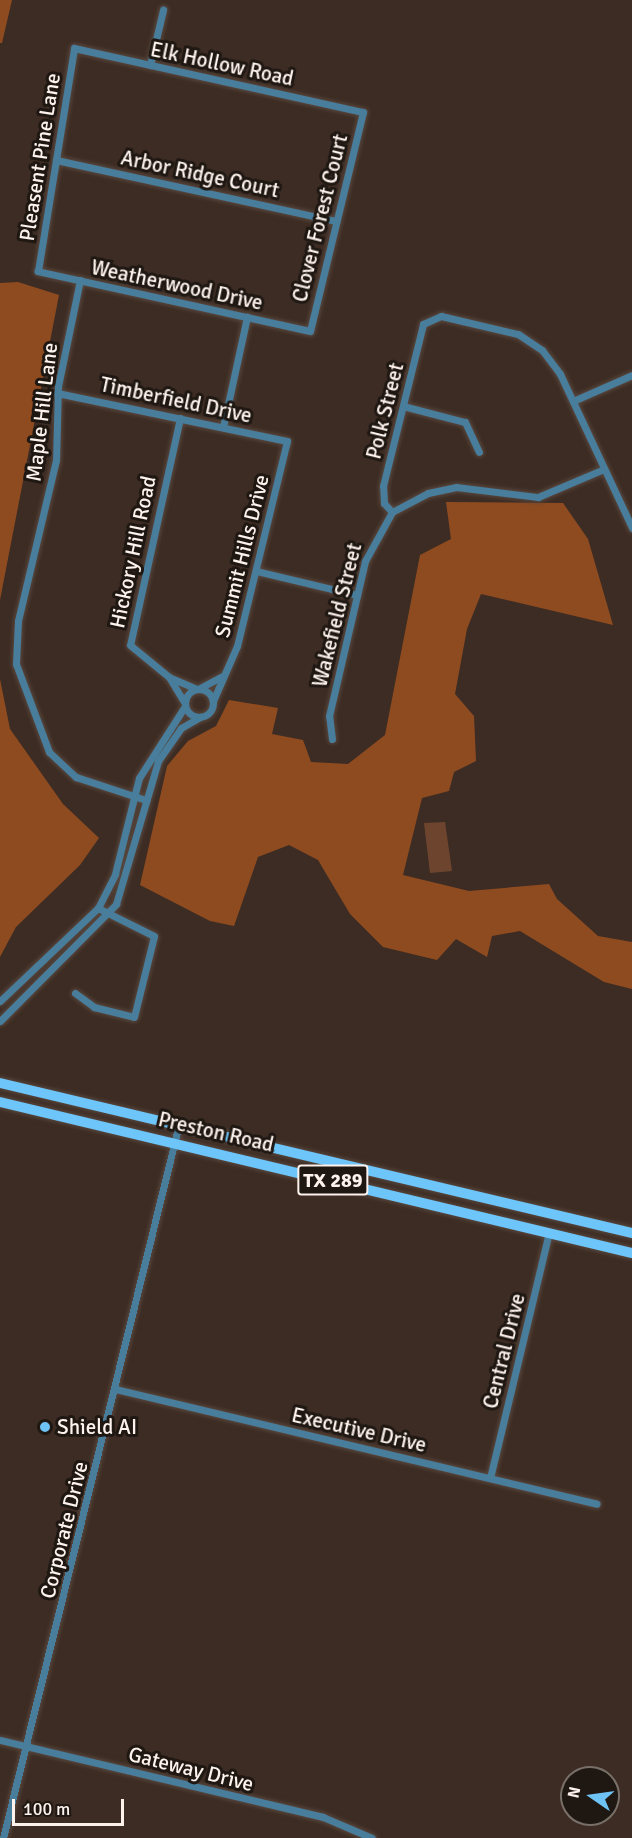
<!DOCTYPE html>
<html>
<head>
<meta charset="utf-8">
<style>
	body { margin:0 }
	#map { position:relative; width:632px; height:1838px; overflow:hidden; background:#3d2c23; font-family:Signika,sans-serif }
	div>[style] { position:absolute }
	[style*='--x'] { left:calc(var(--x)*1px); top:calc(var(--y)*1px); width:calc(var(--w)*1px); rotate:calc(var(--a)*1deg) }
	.green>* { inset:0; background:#6d452f }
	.forest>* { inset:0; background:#8f4b20 }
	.roads { filter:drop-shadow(0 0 2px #58483f) drop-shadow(0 0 2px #58483f) }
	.minor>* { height:7px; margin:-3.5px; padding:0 3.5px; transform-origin:3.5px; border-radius:3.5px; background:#487d9c }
	.minor>.ring { margin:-3.5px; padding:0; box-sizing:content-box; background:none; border:7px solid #487d9c; border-radius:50% }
	.primary>* { height:10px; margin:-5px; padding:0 5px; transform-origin:5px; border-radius:5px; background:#6dc5fa }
	.dots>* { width:16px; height:16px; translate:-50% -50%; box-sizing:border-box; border:3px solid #1e1712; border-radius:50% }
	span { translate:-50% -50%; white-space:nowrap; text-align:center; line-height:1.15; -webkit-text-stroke:6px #1e1712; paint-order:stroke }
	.shield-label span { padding:2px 4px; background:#1e1712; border:2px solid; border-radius:4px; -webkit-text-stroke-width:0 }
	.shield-label { font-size:20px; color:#fef2ec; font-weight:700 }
	.street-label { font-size:21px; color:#fef2ec }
	.poi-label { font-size:21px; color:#fef2ec }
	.left { translate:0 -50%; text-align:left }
	.north { position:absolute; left:560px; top:1766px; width:60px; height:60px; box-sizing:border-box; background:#1e1712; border:2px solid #786f69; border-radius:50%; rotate:283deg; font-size:16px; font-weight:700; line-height:24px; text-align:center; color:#fef2ec }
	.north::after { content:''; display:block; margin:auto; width:21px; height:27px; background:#6fc2f4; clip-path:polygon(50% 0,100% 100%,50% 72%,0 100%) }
	.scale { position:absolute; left:12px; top:1799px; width:112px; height:27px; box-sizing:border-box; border:3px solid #fef2ec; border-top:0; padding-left:8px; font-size:18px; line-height:21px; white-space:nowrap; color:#fef2ec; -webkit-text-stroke:4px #1e1712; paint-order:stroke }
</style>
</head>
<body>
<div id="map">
	<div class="green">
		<div style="clip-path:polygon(445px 822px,452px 871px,430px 873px,424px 823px)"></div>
	</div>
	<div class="forest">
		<div style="clip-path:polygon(0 0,12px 0,2px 43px,0 43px)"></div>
		<div style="clip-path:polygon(18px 282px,59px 295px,0 600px,0 283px)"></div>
		<div style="clip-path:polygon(446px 502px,563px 503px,588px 539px,613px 625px,481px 594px,467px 629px,455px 694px,474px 716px,476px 761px,454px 772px,449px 791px,422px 798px,403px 875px,469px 891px,549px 884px,557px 899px,598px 936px,632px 942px,632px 989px,604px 982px,520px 931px,492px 936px,487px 957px,456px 939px,437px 960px,383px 947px,350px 914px,318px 860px,289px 845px,258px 857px,234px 926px,210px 921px,140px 885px,167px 766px,188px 741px,216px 726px,229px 700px,278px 708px,272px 734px,303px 740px,311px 762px,348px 764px,385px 735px,420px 555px,451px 539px)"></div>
		<div style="clip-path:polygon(0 679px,10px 729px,63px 804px,99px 838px,80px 865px,16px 927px,0 957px)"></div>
	</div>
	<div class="roads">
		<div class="minor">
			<div style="--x:74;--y:48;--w:296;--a:12.5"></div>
			<div style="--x:363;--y:112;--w:225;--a:103.6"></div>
			<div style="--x:310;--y:331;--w:279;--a:-167.6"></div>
			<div style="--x:38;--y:271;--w:226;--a:-80.8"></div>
			<div style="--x:150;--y:65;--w:57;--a:-76.7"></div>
			<div style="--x:56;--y:160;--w:287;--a:12.3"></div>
			<div style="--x:80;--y:280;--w:108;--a:101.7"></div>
			<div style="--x:58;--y:386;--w:74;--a:91.5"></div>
			<div style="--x:56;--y:460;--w:165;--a:103.3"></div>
			<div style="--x:18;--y:621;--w:43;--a:92.7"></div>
			<div style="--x:16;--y:664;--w:94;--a:69.4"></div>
			<div style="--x:49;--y:752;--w:37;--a:43"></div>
			<div style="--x:76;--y:777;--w:74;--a:18.2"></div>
			<div style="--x:57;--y:393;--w:235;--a:11.8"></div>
			<div style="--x:287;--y:441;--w:211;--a:103.7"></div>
			<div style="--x:237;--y:646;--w:60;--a:113.6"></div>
			<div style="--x:573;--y:401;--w:64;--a:-23.8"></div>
			<div style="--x:403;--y:406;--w:64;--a:14.5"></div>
			<div style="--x:465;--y:422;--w:33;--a:65"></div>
			<div style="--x:180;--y:418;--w:232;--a:102.4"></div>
			<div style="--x:130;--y:645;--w:50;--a:39.4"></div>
			<div style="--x:169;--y:677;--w:31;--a:59"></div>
			<div style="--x:223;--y:427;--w:113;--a:-77.7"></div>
			<div style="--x:392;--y:512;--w:12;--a:-132"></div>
			<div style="--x:384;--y:503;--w:17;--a:-93"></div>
			<div style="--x:383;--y:486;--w:167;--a:-76.1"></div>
			<div style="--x:423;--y:324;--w:20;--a:-24"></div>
			<div style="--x:441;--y:316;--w:79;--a:13.2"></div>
			<div style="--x:518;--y:334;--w:29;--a:34"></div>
			<div style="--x:542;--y:350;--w:30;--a:53"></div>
			<div style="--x:560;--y:374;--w:170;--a:64.9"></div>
			<div style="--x:256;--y:571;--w:104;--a:13.4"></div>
			<div style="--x:171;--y:678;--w:28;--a:23"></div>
			<div style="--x:198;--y:689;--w:27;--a:-28"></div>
			<div class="ring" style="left:185px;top:689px;width:21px;height:21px"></div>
			<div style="--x:332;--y:739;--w:23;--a:-97"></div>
			<div style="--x:329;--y:716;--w:159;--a:-76.9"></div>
			<div style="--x:365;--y:561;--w:56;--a:-61.1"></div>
			<div style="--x:392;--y:512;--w:41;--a:-27.8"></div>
			<div style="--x:428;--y:493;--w:29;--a:-12"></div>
			<div style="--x:456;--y:487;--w:83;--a:7"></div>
			<div style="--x:538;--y:497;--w:72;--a:-23"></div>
			<div style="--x:75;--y:993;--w:24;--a:36"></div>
			<div style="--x:94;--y:1007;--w:41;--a:14"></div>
			<div style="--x:134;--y:1017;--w:83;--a:-76.1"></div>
			<div style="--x:154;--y:936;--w:63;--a:-153.4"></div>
			<div style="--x:0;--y:1001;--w:135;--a:-43.5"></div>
			<div style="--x:98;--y:908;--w:38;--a:-63"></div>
			<div style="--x:115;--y:874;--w:99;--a:-76"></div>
			<div style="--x:139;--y:778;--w:85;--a:-57.4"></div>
			<div style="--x:0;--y:1021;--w:165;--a:-45.2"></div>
			<div style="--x:116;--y:904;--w:149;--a:-73.6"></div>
			<div style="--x:158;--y:761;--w:40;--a:-55.1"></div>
			<div style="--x:181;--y:728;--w:22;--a:-30"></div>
			<div style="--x:115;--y:1389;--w:495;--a:13.4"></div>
			<div style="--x:490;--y:1478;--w:252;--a:-76.5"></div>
			<div style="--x:0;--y:1740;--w:332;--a:13.4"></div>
			<div style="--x:323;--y:1817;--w:53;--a:23.2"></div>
			<div style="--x:3;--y:1838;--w:735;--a:-76.15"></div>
		</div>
		<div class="primary">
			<div style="--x:0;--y:1083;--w:650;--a:13.35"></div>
			<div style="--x:0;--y:1102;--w:650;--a:13.44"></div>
		</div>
	</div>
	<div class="dots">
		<div style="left:45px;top:1427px;background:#6fc2f4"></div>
	</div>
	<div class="shield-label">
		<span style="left:333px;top:1180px">TX 289</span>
	</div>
	<div class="street-label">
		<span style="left:222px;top:64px;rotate:12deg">Elk Hollow Road</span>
		<span style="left:40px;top:157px;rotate:-81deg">Pleasent Pine Lane</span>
		<span style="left:200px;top:174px;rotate:12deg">Arbor Ridge Court</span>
		<span style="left:320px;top:218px;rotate:-76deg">Clover Forest Court</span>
		<span style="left:177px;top:285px;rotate:12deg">Weatherwood Drive</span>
		<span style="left:176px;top:400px;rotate:12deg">Timberfield Drive</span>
		<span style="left:385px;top:411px;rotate:-76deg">Polk Street</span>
		<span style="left:42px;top:412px;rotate:-83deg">Maple Hill Lane</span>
		<span style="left:133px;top:552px;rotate:-78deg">Hickory Hill Road</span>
		<span style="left:242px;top:556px;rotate:-76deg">Summit Hills Drive</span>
		<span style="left:337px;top:615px;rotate:-76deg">Wakefield Street</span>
		<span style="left:216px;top:1132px;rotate:13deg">Preston Road</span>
		<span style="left:504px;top:1351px;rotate:-76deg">Central Drive</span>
		<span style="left:359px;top:1430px;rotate:13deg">Executive Drive</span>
		<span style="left:64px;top:1530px;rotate:-76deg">Corporate Drive</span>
		<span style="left:191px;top:1769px;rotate:14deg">Gateway Drive</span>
	</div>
	<div class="poi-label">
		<span class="left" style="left:57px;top:1427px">Shield AI</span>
	</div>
	<div class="north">N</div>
	<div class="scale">100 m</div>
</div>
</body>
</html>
